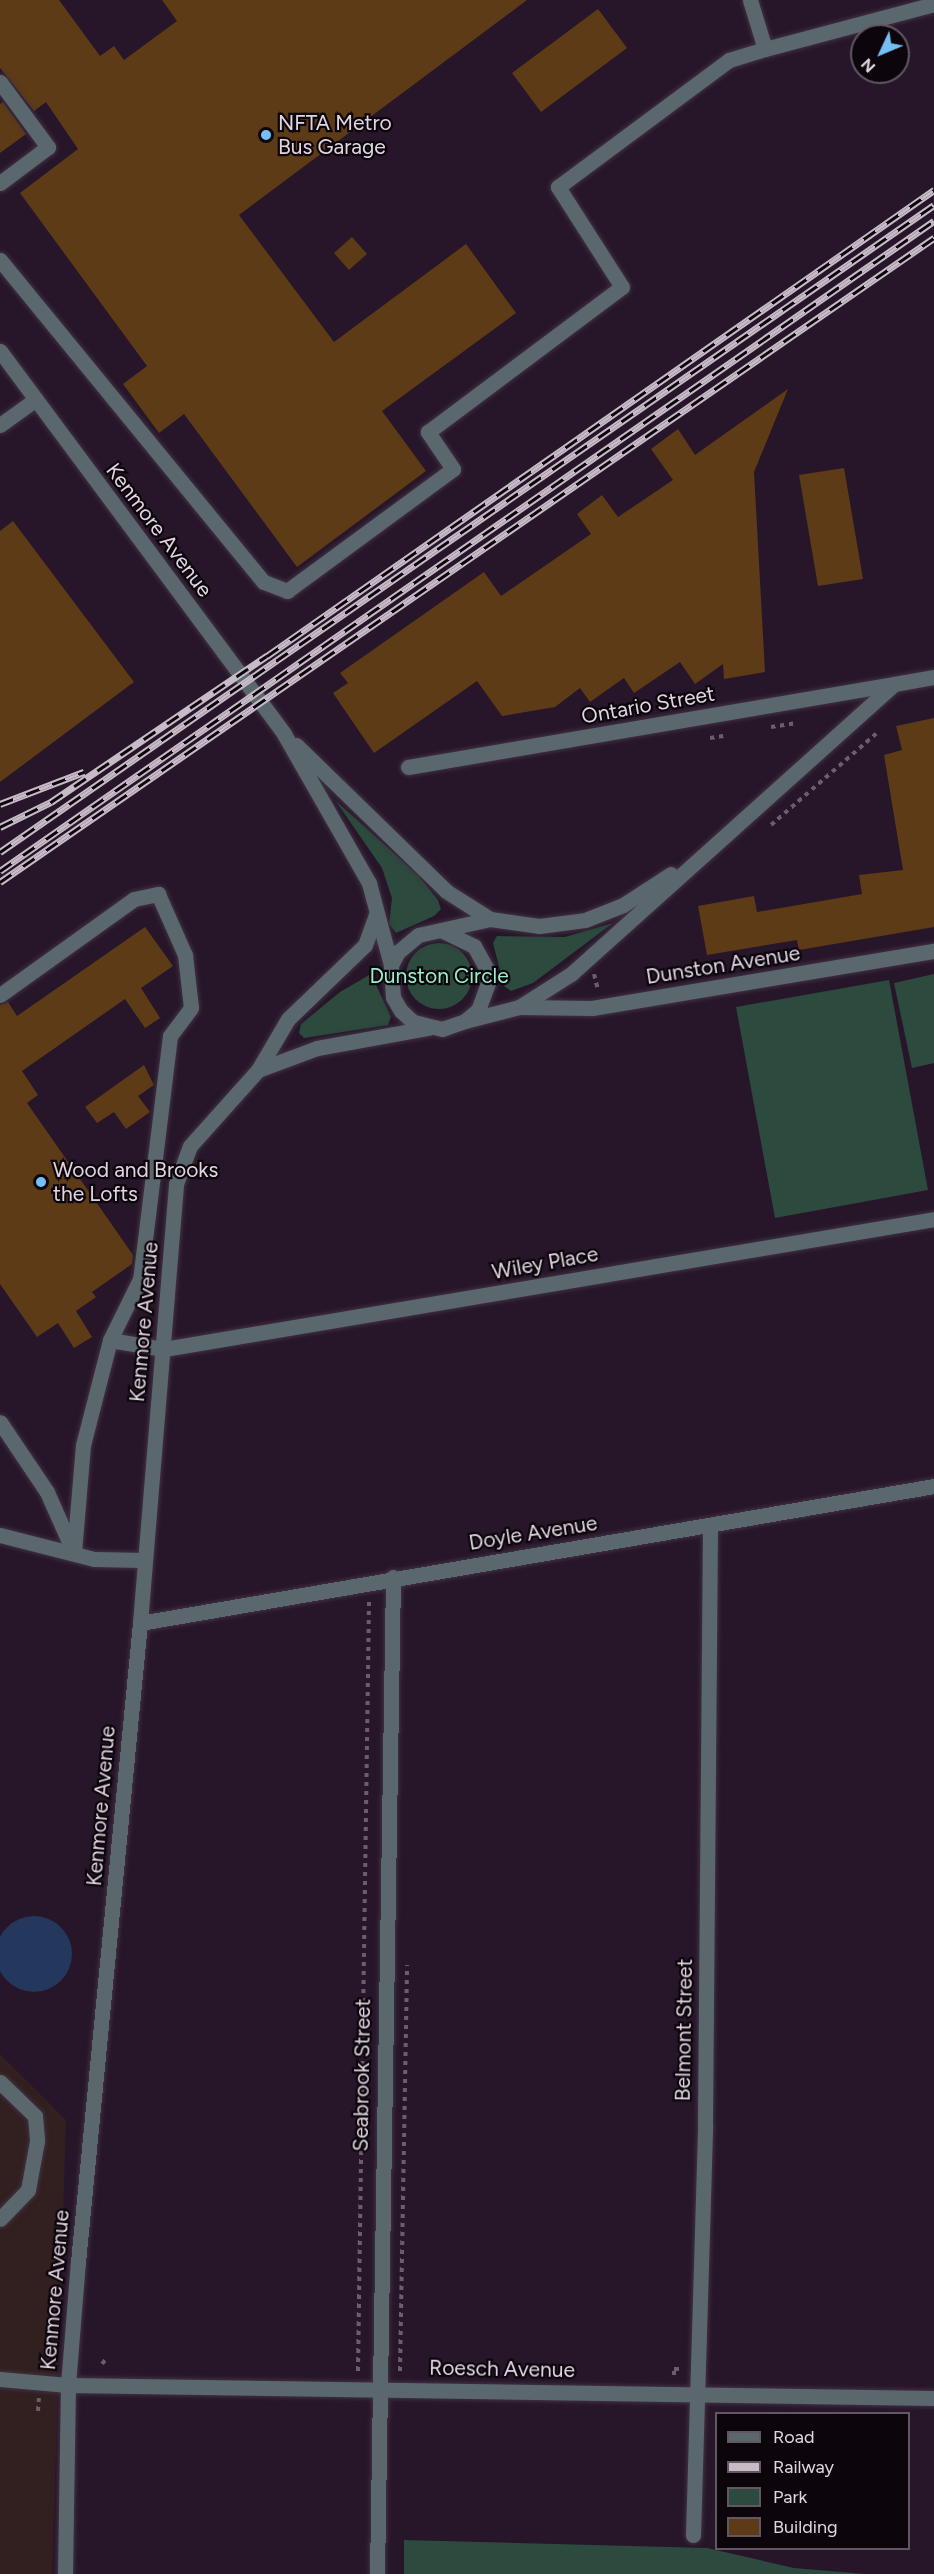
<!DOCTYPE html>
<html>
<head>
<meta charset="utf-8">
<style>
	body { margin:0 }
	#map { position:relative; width:934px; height:2574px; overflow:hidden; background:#271629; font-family:Figtree,sans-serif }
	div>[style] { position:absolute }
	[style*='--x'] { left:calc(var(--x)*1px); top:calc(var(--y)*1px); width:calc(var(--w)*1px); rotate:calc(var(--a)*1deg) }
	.industrial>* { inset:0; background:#321f1f }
	.green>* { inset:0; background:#2c4a3d }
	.round { border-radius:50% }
	.water>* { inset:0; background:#23385c }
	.building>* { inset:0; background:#5d3b17 }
	.path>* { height:4px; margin-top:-2px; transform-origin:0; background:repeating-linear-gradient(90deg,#6c5d6d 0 4.5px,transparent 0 9px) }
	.roads { filter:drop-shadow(0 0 2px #413143) drop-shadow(0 0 2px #413143) }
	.minor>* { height:15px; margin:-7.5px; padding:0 7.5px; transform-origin:7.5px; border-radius:7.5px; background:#5a686e }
	.rail>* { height:7px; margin-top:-3.5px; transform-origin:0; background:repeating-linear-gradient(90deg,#0c050c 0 14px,#c7bbc8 0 28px); box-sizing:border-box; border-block:2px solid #c7bbc8 }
	.dots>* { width:16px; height:16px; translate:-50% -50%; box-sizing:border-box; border:3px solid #0c050c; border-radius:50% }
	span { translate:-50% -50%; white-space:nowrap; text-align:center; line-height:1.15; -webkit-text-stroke:4.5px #0c050c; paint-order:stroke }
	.poi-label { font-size:21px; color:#e0d5e1 }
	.left { translate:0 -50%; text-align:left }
	.street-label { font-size:21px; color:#e0d5e1 }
	.park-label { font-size:21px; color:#99eec9 }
	.legend { position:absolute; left:715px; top:2412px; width:195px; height:138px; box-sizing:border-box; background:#0c050c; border:2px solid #615861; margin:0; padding:8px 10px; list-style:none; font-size:18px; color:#e0d5e1 }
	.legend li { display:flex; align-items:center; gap:12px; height:30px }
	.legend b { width:30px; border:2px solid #615861 }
	.north { position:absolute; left:850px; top:24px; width:60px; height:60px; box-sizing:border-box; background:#0c050c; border:2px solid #615861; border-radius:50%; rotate:226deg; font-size:16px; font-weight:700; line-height:24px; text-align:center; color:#e0d5e1 }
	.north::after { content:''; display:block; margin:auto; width:21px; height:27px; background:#74c0f6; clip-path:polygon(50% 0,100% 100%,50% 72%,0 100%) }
</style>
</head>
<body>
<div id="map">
	<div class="industrial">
		<div style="clip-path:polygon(0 2054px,66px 2120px,52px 2574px,0 2574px)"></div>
	</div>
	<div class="green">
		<div style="clip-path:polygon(335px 800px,418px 875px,438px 900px,441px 909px,434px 916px,396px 933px,389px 924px,392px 898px,382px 868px)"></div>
		<div style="clip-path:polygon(613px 923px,533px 983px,511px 991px,504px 986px,493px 943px,497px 936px,565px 937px)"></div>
		<div class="round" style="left:406px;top:943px;width:66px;height:66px"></div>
		<div style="clip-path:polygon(371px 974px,391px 1017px,388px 1025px,304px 1038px,299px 1033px,301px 1024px,340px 992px)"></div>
		<div style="clip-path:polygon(934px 974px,934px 1063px,912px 1068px,894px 983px)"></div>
		<div style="clip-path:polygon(889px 980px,928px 1190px,775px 1218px,736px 1007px)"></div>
		<div style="clip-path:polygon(404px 2540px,707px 2548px,794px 2568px,866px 2574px,404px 2574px)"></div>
	</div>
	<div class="water">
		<div class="round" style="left:-4px;top:1916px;width:76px;height:76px"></div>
	</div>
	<div class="building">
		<div style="clip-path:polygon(0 0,59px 0,100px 56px,114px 46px,124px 60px,177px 21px,162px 0,527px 0,239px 215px,334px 342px,466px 244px,516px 313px,382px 411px,426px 471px,297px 567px,184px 414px,159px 433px,123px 384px,147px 366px,20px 193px,78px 149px,46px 102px,34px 111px,0 68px)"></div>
		<div style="clip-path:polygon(598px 9px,627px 48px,541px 112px,512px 73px)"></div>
		<div style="clip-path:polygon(3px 102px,26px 134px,0 153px,0 104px)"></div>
		<div style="clip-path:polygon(352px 237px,367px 254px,349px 270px,334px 253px)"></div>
		<div style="clip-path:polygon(788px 389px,754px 472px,765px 672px,724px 679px,723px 664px,695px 684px,680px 662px,634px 693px,624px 678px,590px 702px,580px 688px,555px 707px,502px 716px,477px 681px,374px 753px,333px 693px,348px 683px,340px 673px,484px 572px,501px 596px,591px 534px,577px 514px,602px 495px,618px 517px,673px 480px,651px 449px,678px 429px,695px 455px)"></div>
		<div style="clip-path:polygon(844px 468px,863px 579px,818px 586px,799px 475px)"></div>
		<div style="clip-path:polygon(13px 521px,134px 682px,0 782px,0 531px)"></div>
		<div style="clip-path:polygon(934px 718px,934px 927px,799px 950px,797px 940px,707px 955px,698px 906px,754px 896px,757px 912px,862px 894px,859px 875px,903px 870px,884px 755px,902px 750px,896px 726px)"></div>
		<div style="clip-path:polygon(145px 927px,173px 966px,141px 988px,160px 1018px,145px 1028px,125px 999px,22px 1071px,38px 1095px,27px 1103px,133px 1255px,132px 1264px,92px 1292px,96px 1297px,76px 1311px,92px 1337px,74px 1348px,58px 1323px,37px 1337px,0 1284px,0 1005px,8px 1002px,17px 1016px)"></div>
		<div style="clip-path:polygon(144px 1065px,154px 1085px,138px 1096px,150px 1112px,126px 1129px,114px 1112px,97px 1123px,85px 1107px)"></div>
	</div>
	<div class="path">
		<div style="--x:771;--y:727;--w:26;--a:-9"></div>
		<div style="--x:710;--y:738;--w:18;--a:-9"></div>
		<div style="--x:771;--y:825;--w:143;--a:-41"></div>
		<div style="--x:594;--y:974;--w:16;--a:76"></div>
		<div style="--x:102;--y:2364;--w:6;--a:-51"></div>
		<div style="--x:358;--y:2371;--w:770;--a:-89.18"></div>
		<div style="--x:400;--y:2371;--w:406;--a:-89"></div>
		<div style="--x:674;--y:2375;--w:6;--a:-90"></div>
		<div style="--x:674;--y:2369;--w:8;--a:0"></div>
		<div style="--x:38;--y:2411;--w:13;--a:-86"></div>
	</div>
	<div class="roads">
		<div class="minor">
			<div style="--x:750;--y:0;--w:51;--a:73"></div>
			<div style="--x:765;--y:49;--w:175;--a:-14.9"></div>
			<div style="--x:0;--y:82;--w:81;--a:53.6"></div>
			<div style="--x:48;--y:147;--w:60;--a:143.1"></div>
			<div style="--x:0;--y:260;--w:416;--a:50.7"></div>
			<div style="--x:264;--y:582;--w:25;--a:21"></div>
			<div style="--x:287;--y:591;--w:206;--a:-36.3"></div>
			<div style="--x:453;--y:469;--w:45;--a:-124"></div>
			<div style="--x:428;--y:432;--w:242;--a:-36.8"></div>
			<div style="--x:622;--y:287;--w:119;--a:-122.6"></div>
			<div style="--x:558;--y:187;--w:213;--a:-36.6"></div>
			<div style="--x:729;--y:60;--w:38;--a:-17"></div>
			<div style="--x:0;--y:351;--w:477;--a:53.4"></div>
			<div style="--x:284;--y:734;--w:172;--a:60.3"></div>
			<div style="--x:369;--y:883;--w:85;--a:75"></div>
			<div style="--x:0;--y:425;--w:44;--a:-35.8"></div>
			<div style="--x:296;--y:745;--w:209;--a:44.2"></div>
			<div style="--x:446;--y:891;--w:52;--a:32.5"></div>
			<div style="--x:490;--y:919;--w:49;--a:8.1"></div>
			<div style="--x:539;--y:926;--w:46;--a:-7.4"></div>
			<div style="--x:585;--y:920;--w:41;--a:-21.5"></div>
			<div style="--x:623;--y:905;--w:57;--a:-32.9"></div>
			<div style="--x:408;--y:767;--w:492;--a:-9.7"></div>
			<div style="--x:441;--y:930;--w:37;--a:26"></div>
			<div style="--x:474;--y:946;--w:26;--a:61"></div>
			<div style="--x:487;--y:969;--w:14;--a:86"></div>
			<div style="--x:488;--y:983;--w:29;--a:110"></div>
			<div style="--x:478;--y:1010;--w:17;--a:140"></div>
			<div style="--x:465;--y:1021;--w:24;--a:161"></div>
			<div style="--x:442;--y:1029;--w:30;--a:-166"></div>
			<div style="--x:413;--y:1022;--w:16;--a:-137"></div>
			<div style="--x:401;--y:1011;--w:16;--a:-120"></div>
			<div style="--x:393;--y:997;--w:32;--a:-94"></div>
			<div style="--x:391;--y:965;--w:15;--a:-62"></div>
			<div style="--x:398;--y:952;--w:26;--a:-40"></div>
			<div style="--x:418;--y:935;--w:74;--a:-12.5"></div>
			<div style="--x:0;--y:995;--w:165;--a:-35.6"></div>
			<div style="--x:134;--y:899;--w:25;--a:-12"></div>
			<div style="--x:158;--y:894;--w:67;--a:66.1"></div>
			<div style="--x:185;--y:955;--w:53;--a:83.5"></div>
			<div style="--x:191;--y:1008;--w:35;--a:127"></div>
			<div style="--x:170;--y:1036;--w:245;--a:97"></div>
			<div style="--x:140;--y:1279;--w:68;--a:116.2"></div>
			<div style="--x:110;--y:1340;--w:108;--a:104.4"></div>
			<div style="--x:83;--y:1445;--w:108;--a:94.8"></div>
			<div style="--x:74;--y:1553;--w:67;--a:-113.9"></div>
			<div style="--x:47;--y:1492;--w:84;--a:-123.9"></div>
			<div style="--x:519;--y:1007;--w:73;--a:0.8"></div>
			<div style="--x:592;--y:1008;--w:347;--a:-9.5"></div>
			<div style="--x:465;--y:1021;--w:56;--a:-14.5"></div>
			<div style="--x:519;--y:1007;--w:62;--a:-32.4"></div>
			<div style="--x:571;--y:974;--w:434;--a:-41.9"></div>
			<div style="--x:894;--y:684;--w:41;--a:-9.9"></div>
			<div style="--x:258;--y:1070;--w:63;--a:-20.4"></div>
			<div style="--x:317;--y:1048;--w:113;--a:-10.2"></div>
			<div style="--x:110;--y:1340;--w:55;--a:9.5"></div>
			<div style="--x:164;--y:1349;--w:781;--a:-9.58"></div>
			<div style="--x:0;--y:1535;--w:97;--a:14.3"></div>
			<div style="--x:94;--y:1559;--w:50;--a:1.1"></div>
			<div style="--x:140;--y:1623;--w:806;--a:-9.79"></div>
			<div style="--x:0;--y:2082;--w:49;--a:44.2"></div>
			<div style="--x:35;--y:2116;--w:25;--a:85"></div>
			<div style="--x:37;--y:2141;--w:50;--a:100.4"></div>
			<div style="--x:28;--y:2190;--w:40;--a:134"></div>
			<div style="--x:0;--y:2379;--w:68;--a:5"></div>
			<div style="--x:68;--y:2385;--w:866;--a:0.86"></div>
			<div style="--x:693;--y:2535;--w:411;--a:-88.3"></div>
			<div style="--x:705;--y:2124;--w:599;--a:-89.52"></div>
			<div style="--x:65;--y:2574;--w:189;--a:-89.1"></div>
			<div style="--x:68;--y:2385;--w:123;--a:-85.4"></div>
			<div style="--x:78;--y:2262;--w:642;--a:-84.46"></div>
			<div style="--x:140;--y:1623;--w:440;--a:-85.3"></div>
			<div style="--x:176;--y:1184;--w:40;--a:-69.8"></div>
			<div style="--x:190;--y:1146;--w:102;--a:-48.2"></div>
			<div style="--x:258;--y:1070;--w:59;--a:-59.5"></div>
			<div style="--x:288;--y:1019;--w:107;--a:-43.9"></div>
			<div style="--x:365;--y:945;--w:32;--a:-70"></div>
			<div style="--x:377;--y:2574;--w:997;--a:-89.08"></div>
		</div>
	</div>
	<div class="rail">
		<div style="--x:0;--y:804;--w:90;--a:-20.9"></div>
		<div style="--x:0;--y:827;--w:57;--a:-26.1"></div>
		<div style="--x:51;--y:802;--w:261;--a:-34.1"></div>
		<div style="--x:267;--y:656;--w:814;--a:-34.94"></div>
		<div style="--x:0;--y:852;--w:1136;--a:-34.71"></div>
		<div style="--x:0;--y:871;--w:1138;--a:-34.84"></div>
		<div style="--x:0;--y:882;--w:1135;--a:-34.59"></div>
	</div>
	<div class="dots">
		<div style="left:266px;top:135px;background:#74c0f6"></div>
		<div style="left:41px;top:1182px;background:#74c0f6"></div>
	</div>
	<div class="poi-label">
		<span class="left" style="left:278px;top:135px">NFTA Metro<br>Bus Garage</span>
		<span class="left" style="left:53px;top:1182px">Wood and Brooks<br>the Lofts</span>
	</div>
	<div class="street-label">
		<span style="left:159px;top:530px;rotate:53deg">Kenmore Avenue</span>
		<span style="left:648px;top:705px;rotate:-10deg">Ontario Street</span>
		<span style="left:723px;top:965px;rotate:-9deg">Dunston Avenue</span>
		<span style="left:545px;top:1263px;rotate:-10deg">Wiley Place</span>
		<span style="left:144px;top:1322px;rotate:-85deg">Kenmore Avenue</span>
		<span style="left:533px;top:1533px;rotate:-9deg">Doyle Avenue</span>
		<span style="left:101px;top:1806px;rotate:-85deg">Kenmore Avenue</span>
		<span style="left:684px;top:2030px;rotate:-89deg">Belmont Street</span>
		<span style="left:362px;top:2075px;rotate:-89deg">Seabrook Street</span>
		<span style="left:55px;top:2290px;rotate:-85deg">Kenmore Avenue</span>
		<span style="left:502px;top:2369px;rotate:1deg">Roesch Avenue</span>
	</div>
	<div class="park-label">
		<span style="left:439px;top:976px">Dunston Circle</span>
	</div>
	<ul class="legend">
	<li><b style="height:8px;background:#5a686e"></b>Road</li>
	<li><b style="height:8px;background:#c7bbc8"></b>Railway</li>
	<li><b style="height:16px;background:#2c4a3d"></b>Park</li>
	<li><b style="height:16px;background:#5d3b17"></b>Building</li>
	</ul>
	<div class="north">N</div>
</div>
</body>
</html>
